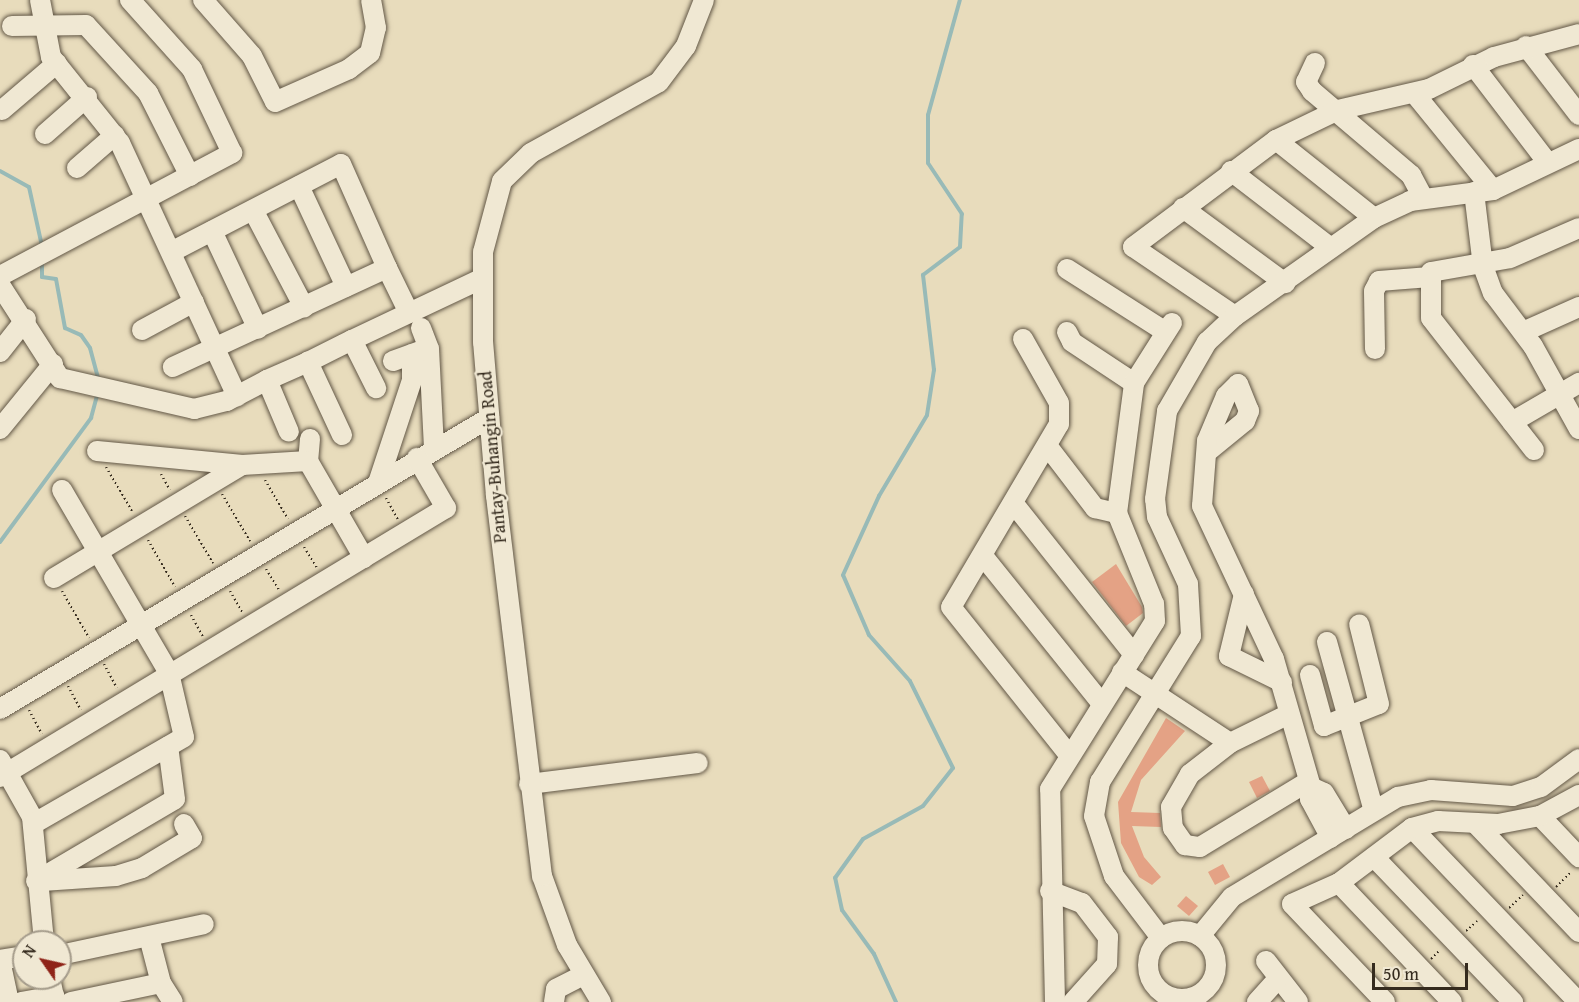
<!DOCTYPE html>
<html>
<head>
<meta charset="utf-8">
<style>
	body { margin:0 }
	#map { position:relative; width:1579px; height:1002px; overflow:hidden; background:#e8dcbc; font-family:"Gentium Book Plus",serif }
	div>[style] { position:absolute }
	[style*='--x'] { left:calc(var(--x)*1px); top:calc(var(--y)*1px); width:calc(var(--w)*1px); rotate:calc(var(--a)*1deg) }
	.stream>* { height:4px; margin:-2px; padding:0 2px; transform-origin:2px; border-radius:2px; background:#98bab7 }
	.building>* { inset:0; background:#e4a285 }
	.path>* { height:2px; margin-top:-1px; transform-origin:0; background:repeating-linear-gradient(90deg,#352b1e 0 1.5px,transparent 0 4.5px) }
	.roads { filter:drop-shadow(0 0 2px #625746) drop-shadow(0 0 2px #625746) }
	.minor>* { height:20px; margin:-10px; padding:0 10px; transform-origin:10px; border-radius:10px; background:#f0e8d3 }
	.minor>.ring { margin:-10px; padding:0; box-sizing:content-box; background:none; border:20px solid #f0e8d3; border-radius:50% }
	span { translate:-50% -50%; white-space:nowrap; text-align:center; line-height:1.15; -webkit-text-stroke:4.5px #f0e8d3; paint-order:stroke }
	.street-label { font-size:18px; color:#352b1e }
	.north { position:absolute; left:12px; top:930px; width:60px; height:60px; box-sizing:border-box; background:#f0e8d3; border:2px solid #a59c8b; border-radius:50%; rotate:304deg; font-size:16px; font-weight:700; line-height:24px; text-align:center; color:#352b1e }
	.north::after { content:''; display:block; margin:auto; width:21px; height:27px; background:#8f2418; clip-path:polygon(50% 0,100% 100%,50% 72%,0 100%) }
	.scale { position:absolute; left:1372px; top:963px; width:96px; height:27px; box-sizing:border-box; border:3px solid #352b1e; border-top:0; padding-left:8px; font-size:18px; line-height:21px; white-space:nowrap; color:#352b1e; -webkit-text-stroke:4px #f0e8d3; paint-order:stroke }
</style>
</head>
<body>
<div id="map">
	<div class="stream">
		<div style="--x:0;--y:171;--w:33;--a:29"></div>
		<div style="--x:29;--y:187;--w:60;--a:77.6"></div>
		<div style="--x:42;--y:260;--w:17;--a:90"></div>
		<div style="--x:42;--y:277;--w:14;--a:8"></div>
		<div style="--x:56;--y:279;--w:50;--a:79.6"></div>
		<div style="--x:65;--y:328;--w:17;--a:24"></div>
		<div style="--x:81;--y:335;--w:16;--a:55"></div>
		<div style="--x:90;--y:348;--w:35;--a:75"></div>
		<div style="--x:0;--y:542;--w:154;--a:-53.7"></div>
		<div style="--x:91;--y:418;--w:27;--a:-75"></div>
		<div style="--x:896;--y:1002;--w:53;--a:-114.6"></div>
		<div style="--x:874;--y:954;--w:54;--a:-126"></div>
		<div style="--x:842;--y:910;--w:33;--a:-102"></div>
		<div style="--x:835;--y:878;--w:48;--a:-54.3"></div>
		<div style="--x:863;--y:839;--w:68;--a:-28.8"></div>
		<div style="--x:923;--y:806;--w:48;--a:-51.7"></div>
		<div style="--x:953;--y:768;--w:97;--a:-116.3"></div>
		<div style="--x:910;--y:681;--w:62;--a:-131.7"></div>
		<div style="--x:869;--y:635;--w:65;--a:-113.4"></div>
		<div style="--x:843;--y:575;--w:87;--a:-65.5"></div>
		<div style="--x:879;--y:496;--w:94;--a:-59.3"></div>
		<div style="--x:927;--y:415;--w:46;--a:-81.2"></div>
		<div style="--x:934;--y:370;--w:96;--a:-96.6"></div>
		<div style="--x:923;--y:275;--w:46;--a:-37.1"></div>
		<div style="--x:960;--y:247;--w:33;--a:-87"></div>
		<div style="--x:962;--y:214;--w:61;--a:-123.7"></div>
		<div style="--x:928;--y:163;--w:48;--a:-90"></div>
		<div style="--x:928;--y:115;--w:119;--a:-74.5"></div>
	</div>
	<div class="building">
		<div style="clip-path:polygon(1116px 564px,1142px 607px,1143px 613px,1126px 626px,1092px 582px)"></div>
		<div style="clip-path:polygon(1166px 718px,1185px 731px,1141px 780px,1131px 812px,1160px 813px,1161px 827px,1132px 826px,1144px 857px,1161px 877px,1152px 885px,1139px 877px,1121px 843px,1118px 802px)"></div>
		<div style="clip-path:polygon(1262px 776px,1270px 791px,1257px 798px,1249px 782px)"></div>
		<div style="clip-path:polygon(1223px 864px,1230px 877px,1215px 885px,1208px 872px)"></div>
		<div style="clip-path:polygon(1186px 896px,1198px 906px,1189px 916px,1177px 906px)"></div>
	</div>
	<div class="path">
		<div style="--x:106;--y:467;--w:51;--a:59.4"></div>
		<div style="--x:161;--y:474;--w:18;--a:61"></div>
		<div style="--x:265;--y:480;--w:45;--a:59.5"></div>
		<div style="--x:222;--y:494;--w:55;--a:59.2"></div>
		<div style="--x:386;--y:498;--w:25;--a:61"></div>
		<div style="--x:185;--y:516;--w:55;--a:59.2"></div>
		<div style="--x:148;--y:540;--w:54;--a:60.1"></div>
		<div style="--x:304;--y:547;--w:25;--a:58"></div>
		<div style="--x:266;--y:569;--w:25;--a:58"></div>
		<div style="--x:62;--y:591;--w:54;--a:60.1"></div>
		<div style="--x:230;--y:591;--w:24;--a:60"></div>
		<div style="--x:191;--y:615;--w:25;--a:61"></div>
		<div style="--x:104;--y:664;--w:27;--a:62"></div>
		<div style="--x:68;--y:686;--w:27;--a:62"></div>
		<div style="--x:29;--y:710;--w:27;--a:62"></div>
		<div style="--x:1556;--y:887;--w:21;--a:-45"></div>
		<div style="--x:1509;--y:908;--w:19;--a:-43"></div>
		<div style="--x:1466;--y:931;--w:15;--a:-42"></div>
		<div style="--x:1431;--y:959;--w:13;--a:-45"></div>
	</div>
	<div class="roads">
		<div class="minor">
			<div style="--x:40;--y:0;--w:58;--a:79.1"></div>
			<div style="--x:51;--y:57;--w:110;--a:51.3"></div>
			<div style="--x:120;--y:143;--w:279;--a:65.2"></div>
			<div style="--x:203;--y:0;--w:74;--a:48.8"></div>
			<div style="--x:252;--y:56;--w:51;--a:63.4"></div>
			<div style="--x:275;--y:102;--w:81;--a:-24"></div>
			<div style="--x:349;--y:69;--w:26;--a:-37"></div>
			<div style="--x:370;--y:53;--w:26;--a:-77"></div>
			<div style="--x:376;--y:28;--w:28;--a:-100"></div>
			<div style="--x:12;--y:26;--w:74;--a:-0.8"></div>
			<div style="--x:86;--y:25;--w:92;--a:47.6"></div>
			<div style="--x:148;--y:93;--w:93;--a:63.2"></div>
			<div style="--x:1526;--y:46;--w:87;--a:52.5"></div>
			<div style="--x:1315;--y:63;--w:21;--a:115"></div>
			<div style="--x:1306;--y:82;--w:11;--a:56"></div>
			<div style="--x:1312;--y:91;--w:130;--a:40.3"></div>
			<div style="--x:1411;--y:175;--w:26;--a:62"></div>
			<div style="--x:1473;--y:65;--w:123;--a:52.6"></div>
			<div style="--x:1414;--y:93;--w:125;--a:50.8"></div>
			<div style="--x:2;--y:110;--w:72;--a:-40.5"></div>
			<div style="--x:45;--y:134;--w:56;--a:-41.4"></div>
			<div style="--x:1276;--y:140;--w:125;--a:38.5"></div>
			<div style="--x:77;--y:168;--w:50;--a:-41"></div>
			<div style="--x:1231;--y:171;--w:126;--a:37.6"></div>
			<div style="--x:299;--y:186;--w:111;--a:65"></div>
			<div style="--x:1474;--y:192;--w:75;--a:83.1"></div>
			<div style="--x:1483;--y:266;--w:29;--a:70"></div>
			<div style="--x:1493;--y:293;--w:66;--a:53"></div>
			<div style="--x:1533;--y:346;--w:95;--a:61"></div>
			<div style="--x:1183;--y:208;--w:127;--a:36.3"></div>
			<div style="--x:253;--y:210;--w:110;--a:62.3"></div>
			<div style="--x:212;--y:231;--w:108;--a:64.9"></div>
			<div style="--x:173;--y:251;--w:189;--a:-27.4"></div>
			<div style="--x:341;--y:164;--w:114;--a:66.1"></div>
			<div style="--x:387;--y:268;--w:236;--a:155.2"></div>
			<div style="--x:387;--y:268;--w:50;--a:63.9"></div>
			<div style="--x:1067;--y:269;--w:117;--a:32.5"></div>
			<div style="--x:0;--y:276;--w:263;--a:-27.9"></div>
			<div style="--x:232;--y:153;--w:93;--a:-115.5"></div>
			<div style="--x:192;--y:69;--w:93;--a:-131.9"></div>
			<div style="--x:0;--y:285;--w:111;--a:57.2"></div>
			<div style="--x:60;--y:378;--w:138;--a:13"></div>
			<div style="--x:194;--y:409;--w:34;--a:-14"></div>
			<div style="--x:227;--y:401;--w:45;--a:-27.7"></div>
			<div style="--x:267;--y:380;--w:56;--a:67.1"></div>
			<div style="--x:1235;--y:316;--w:123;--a:-145.9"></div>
			<div style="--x:1133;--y:247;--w:179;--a:-36.8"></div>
			<div style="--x:1276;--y:140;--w:69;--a:-25.8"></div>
			<div style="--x:1338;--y:110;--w:93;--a:-13"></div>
			<div style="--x:1429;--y:89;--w:72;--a:-26.2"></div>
			<div style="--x:1494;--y:57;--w:88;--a:-15.1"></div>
			<div style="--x:421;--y:328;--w:22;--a:69"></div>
			<div style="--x:429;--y:349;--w:99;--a:87.1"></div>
			<div style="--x:142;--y:330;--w:59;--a:-28.3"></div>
			<div style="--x:1067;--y:332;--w:11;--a:63"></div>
			<div style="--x:1072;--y:342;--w:74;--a:33.5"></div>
			<div style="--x:1523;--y:332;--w:61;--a:-24.1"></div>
			<div style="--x:1023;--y:339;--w:73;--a:60.6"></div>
			<div style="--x:1059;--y:403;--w:21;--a:90"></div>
			<div style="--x:1059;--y:424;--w:212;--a:120.5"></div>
			<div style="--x:951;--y:607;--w:189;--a:51.4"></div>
			<div style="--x:352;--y:340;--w:143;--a:-25.3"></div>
			<div style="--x:1375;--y:349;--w:58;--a:-91"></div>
			<div style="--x:1374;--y:291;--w:11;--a:-63"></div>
			<div style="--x:1379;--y:281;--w:51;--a:-4.5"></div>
			<div style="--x:0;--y:352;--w:42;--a:-51.8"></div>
			<div style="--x:393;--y:361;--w:33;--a:-20"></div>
			<div style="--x:267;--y:380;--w:45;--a:-23.7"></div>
			<div style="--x:1512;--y:422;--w:78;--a:-30.2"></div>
			<div style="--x:0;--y:429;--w:84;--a:-50.8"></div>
			<div style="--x:342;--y:435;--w:81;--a:-115"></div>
			<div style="--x:308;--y:362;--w:49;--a:-26.6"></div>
			<div style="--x:352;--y:340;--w:54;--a:63.4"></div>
			<div style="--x:310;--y:439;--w:22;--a:95"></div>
			<div style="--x:308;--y:461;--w:112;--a:60"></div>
			<div style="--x:1049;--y:448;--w:76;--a:52.5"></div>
			<div style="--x:1095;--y:508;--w:23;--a:13"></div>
			<div style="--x:1534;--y:450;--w:167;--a:-128"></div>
			<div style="--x:1431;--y:318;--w:46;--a:-90"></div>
			<div style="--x:1431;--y:272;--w:80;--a:-10"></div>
			<div style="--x:1510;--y:258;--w:75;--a:-23.5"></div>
			<div style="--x:97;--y:451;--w:146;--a:5.5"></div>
			<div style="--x:242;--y:465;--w:66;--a:-3.5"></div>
			<div style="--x:1207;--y:452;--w:49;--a:-39.2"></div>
			<div style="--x:1245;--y:421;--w:11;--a:-68"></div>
			<div style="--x:1249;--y:411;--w:29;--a:-112"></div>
			<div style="--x:1238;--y:384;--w:17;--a:135"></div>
			<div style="--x:1226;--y:396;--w:49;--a:112.9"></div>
			<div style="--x:1207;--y:441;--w:65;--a:94.4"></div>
			<div style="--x:1202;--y:506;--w:169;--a:64.8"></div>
			<div style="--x:1274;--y:659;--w:133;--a:73.9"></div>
			<div style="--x:1311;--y:787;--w:12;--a:95"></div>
			<div style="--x:1310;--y:799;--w:44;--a:61.7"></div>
			<div style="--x:378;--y:483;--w:108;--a:-71.7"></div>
			<div style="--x:412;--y:380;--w:26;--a:-90"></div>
			<div style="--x:1014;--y:504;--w:193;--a:51.5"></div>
			<div style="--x:983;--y:556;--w:190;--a:51.2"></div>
			<div style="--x:54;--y:578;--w:219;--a:-31"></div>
			<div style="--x:1244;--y:594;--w:64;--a:103.6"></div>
			<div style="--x:1229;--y:656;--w:59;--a:26.1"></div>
			<div style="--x:1327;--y:642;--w:175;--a:74.5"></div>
			<div style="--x:1122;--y:672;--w:129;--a:33.3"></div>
			<div style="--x:1310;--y:675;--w:53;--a:74.6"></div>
			<div style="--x:1324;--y:726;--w:59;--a:-21.8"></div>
			<div style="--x:1379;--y:704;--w:82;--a:-104"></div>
			<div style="--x:0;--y:709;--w:569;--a:-30.76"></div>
			<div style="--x:1289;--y:714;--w:66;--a:153.8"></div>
			<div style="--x:1230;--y:743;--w:51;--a:142.2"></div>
			<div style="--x:1190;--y:774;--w:38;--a:120"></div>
			<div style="--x:1171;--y:807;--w:21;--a:85"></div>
			<div style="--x:1173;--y:828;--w:21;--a:55"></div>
			<div style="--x:1185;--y:845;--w:15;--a:8"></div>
			<div style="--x:1200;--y:847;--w:127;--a:-31.2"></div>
			<div style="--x:0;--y:760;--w:65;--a:60.7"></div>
			<div style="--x:32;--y:817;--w:126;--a:84.5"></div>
			<div style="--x:0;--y:777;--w:521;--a:-31.1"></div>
			<div style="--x:446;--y:508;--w:58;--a:-120.1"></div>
			<div style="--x:529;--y:784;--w:170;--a:-7.1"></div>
			<div style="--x:1311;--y:787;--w:14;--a:25"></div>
			<div style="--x:1324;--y:793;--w:42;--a:58.6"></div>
			<div style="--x:1540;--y:816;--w:57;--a:46.4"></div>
			<div style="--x:33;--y:824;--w:174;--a:-29.9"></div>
			<div style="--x:184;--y:737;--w:66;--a:-103.2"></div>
			<div style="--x:169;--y:673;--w:212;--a:-120.3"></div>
			<div style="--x:1476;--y:824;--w:149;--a:46.4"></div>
			<div style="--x:1412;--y:828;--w:240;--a:46.3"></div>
			<div style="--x:1374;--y:857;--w:201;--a:46.2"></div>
			<div style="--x:36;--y:881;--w:161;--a:-30.5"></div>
			<div style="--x:175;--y:799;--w:53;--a:-97.5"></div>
			<div style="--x:42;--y:881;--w:74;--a:-3.9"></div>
			<div style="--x:116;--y:876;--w:27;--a:-17"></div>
			<div style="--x:142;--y:868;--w:58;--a:-31"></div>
			<div style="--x:192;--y:838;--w:16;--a:-120"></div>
			<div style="--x:1339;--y:883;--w:164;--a:46.5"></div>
			<div style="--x:1050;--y:891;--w:34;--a:21"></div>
			<div style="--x:1082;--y:903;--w:43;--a:52.6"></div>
			<div style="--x:1108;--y:937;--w:27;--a:92"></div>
			<div style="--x:1107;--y:964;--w:51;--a:131.8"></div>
			<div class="ring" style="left:1148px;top:931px;width:48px;height:48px"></div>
			<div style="--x:1200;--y:936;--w:50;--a:-50.6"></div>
			<div style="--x:1232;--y:897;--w:194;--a:-31.1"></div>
			<div style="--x:1398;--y:797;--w:34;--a:-12"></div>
			<div style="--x:1431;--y:790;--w:82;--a:4.2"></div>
			<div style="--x:1513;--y:796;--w:29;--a:-18"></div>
			<div style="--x:1541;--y:787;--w:47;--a:-36.4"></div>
			<div style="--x:149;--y:937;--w:48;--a:75.4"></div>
			<div style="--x:161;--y:983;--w:22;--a:58"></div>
			<div style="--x:1161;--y:938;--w:78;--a:-127.2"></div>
			<div style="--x:1114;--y:876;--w:63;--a:-108.4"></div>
			<div style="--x:1094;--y:816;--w:35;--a:-80"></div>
			<div style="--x:1100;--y:782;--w:172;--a:-58.1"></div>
			<div style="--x:1191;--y:636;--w:52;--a:-93.3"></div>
			<div style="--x:1188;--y:584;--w:74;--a:-114.8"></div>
			<div style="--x:1157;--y:517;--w:18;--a:-96"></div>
			<div style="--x:1155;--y:499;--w:89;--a:-82.2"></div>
			<div style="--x:1167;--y:411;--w:80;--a:-59.9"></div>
			<div style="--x:1207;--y:342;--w:38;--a:-43"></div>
			<div style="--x:1235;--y:316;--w:170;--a:-35.2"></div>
			<div style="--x:1374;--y:218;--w:40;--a:-25"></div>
			<div style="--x:1410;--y:201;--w:84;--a:-7.5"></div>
			<div style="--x:1493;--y:190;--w:95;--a:-25.5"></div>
			<div style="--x:60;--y:955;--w:147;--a:-12.1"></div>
			<div style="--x:1266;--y:961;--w:52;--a:52"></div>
			<div style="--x:50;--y:978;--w:25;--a:78"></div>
			<div style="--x:9;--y:1002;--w:43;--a:-102.1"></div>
			<div style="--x:0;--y:960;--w:24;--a:-9"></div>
			<div style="--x:21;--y:1002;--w:34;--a:-10"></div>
			<div style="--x:71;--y:1002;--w:92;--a:-11.9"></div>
			<div style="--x:554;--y:1002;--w:13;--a:-81"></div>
			<div style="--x:556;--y:989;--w:30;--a:-27"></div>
			<div style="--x:601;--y:1002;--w:66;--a:-120.8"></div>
			<div style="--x:567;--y:945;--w:73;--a:-109.9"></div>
			<div style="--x:542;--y:876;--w:383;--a:-96.9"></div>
			<div style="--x:496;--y:496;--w:155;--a:-94.8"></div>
			<div style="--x:483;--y:342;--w:90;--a:-90"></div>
			<div style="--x:483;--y:252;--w:73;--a:-75"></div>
			<div style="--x:502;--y:181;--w:40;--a:-44"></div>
			<div style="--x:531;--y:153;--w:146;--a:-29"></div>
			<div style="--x:659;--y:82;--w:45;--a:-53.1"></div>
			<div style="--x:686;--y:46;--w:49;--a:-68.6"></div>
			<div style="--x:1055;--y:1002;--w:213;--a:-91.3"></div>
			<div style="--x:1050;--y:789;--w:198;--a:-58"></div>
			<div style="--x:1155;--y:621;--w:17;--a:-93"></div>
			<div style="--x:1154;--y:604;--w:98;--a:-112.1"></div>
			<div style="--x:1117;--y:513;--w:131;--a:-82.5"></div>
			<div style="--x:1134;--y:383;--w:71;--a:-57.7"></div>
			<div style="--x:1257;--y:1002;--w:30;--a:-48"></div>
			<div style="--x:1385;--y:1002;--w:135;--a:-133.5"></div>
			<div style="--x:1292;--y:904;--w:51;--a:-24.1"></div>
			<div style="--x:1339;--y:883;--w:91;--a:-37"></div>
			<div style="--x:1412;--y:828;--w:27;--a:-15"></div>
			<div style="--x:1438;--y:821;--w:60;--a:2.9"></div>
			<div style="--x:1498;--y:824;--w:43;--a:-10.8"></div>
			<div style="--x:1540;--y:816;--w:44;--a:-28.3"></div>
		</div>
	</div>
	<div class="street-label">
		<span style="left:493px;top:457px;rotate:-95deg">Pantay-Buhangin Road</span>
	</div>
	<div class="north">N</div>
	<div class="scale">50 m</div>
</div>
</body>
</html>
